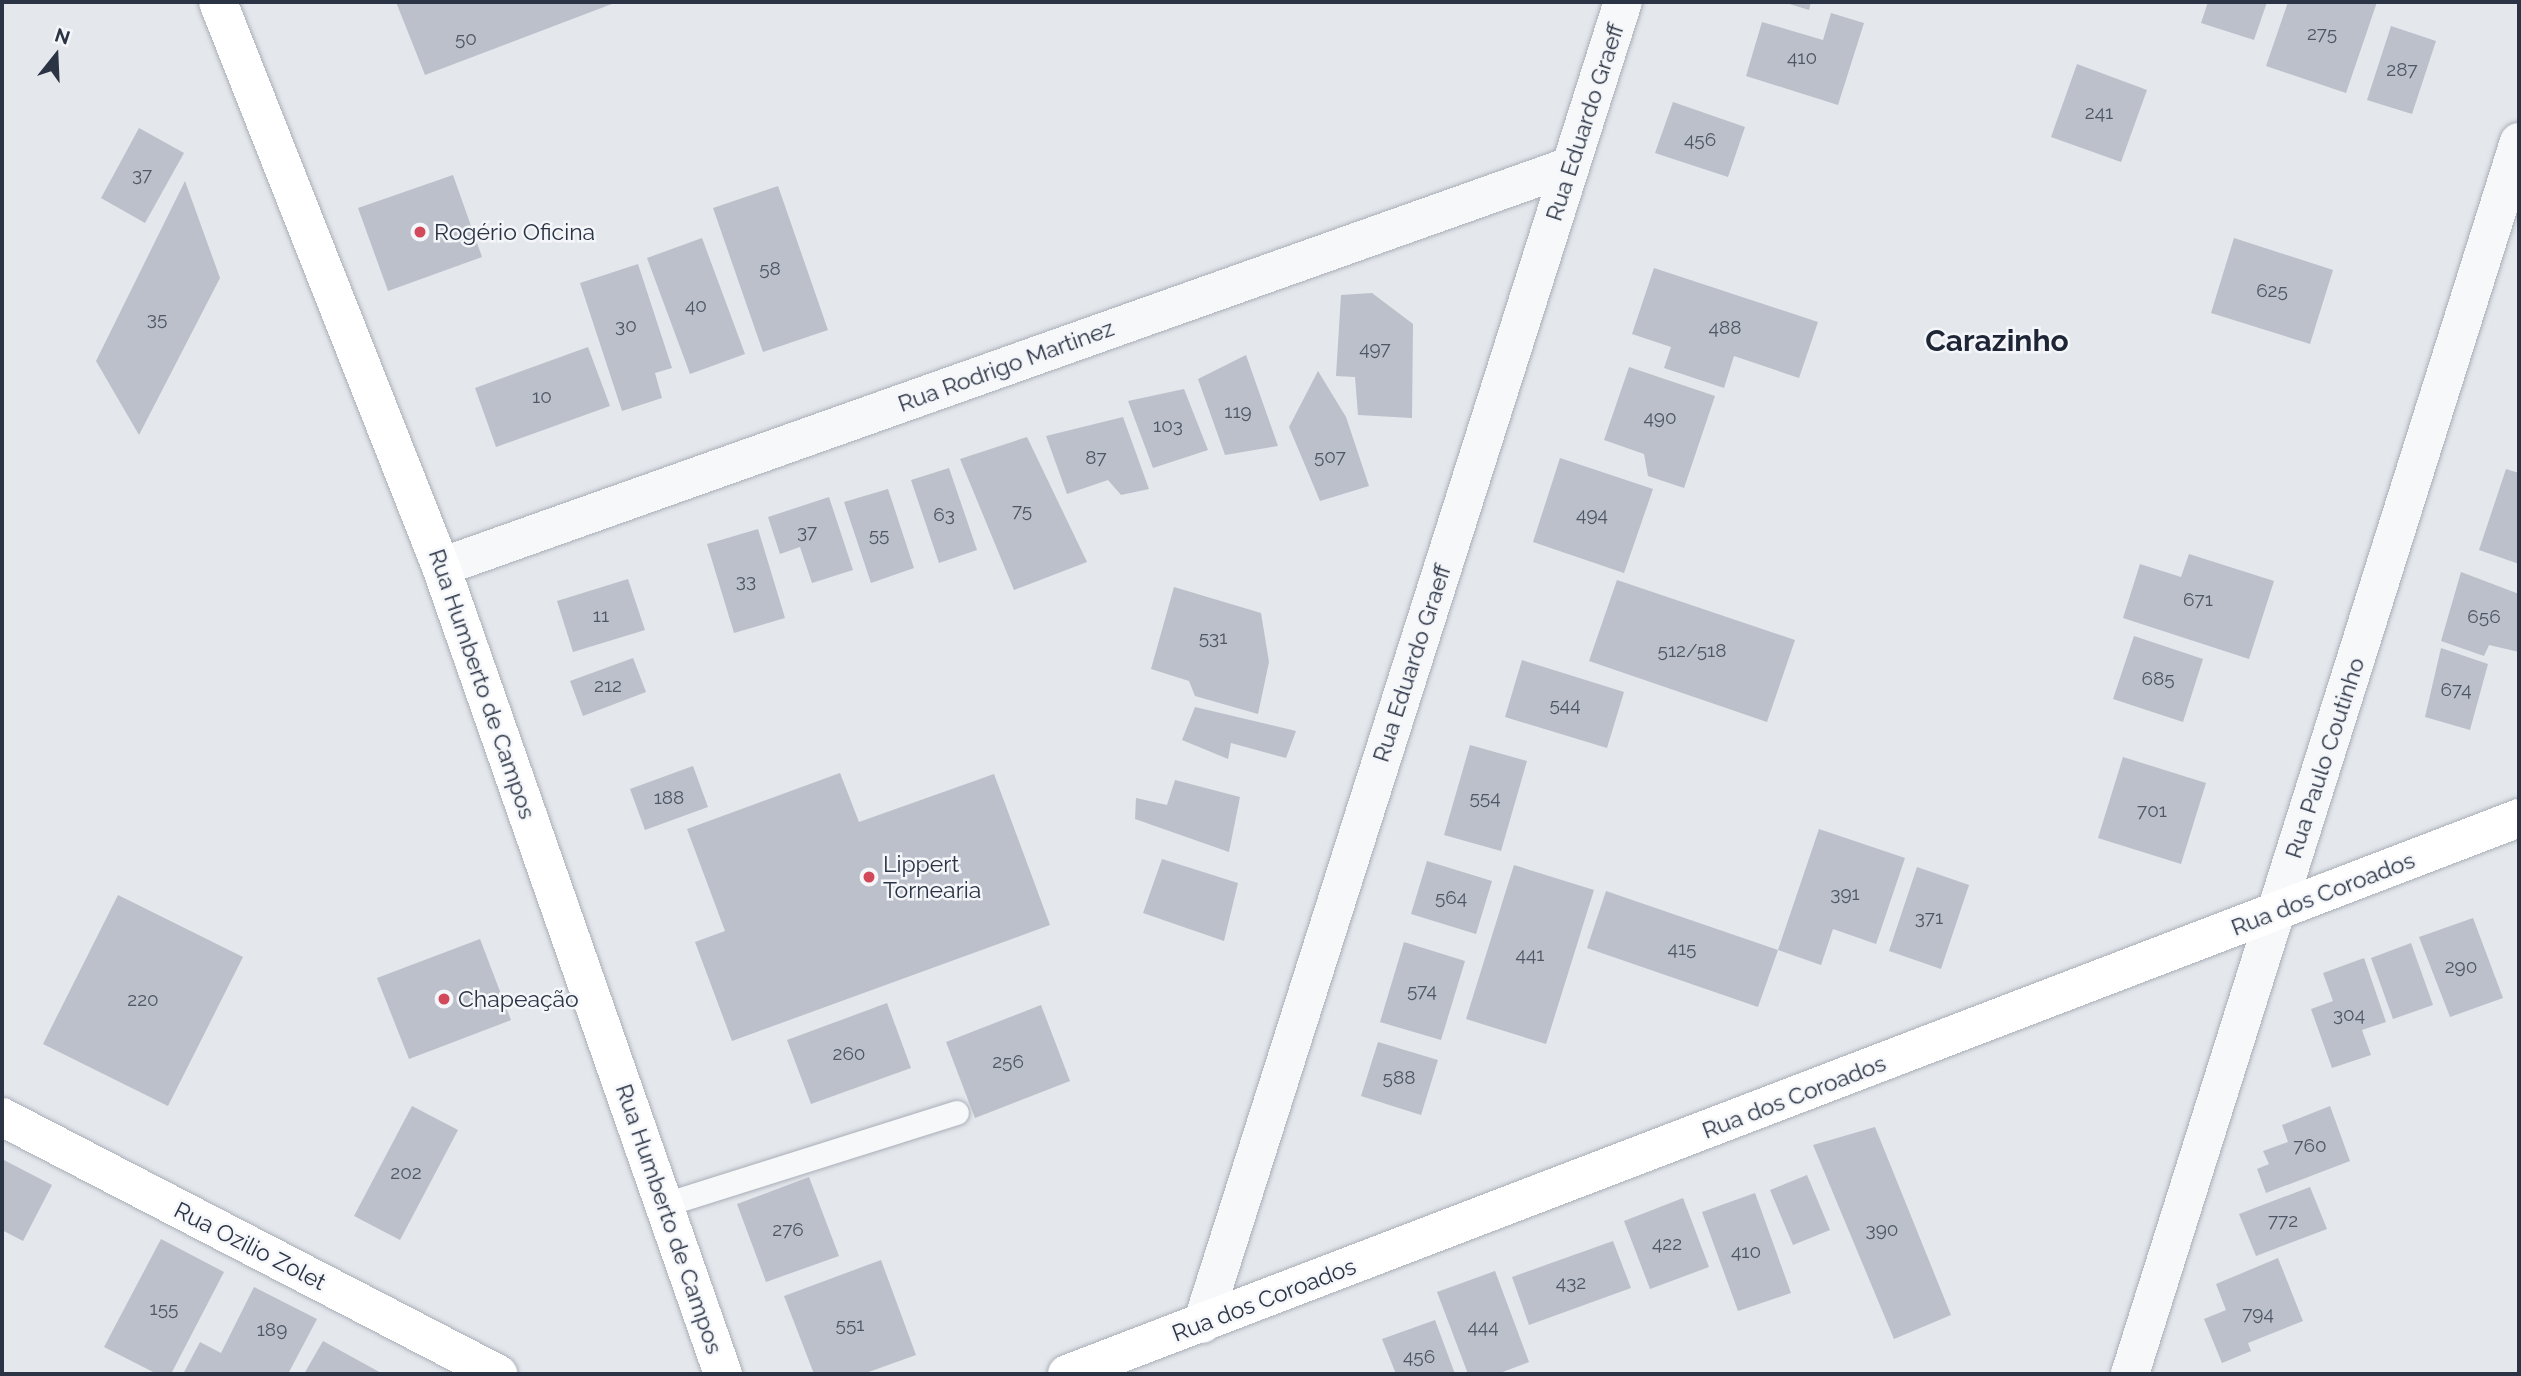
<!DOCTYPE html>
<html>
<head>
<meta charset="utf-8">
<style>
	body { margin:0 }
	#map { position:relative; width:2521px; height:1376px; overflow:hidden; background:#e4e7ec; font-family:Raleway,sans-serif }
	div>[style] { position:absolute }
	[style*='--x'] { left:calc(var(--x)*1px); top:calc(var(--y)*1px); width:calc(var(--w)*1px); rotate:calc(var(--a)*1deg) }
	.building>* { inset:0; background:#bbc0ca }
	.roads { filter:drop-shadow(0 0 2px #a9aeb7) drop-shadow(0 0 2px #a9aeb7) }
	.lane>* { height:24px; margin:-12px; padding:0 12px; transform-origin:12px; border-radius:12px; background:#f7f8fa }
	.street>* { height:38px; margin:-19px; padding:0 19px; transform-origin:19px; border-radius:19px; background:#f7f8fa }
	.secondary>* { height:38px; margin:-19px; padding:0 19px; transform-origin:19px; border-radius:19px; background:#fff }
	.dots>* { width:19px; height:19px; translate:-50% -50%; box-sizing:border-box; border:4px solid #f4f6f9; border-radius:50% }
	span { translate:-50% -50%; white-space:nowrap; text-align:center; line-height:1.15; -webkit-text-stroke:5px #f4f6f9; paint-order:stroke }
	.number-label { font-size:19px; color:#4f5766 }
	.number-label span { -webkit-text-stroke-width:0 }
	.street-label { font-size:23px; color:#2b3445 }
	.poi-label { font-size:23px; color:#2b3445 }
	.left { translate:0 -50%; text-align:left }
	.district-label { font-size:30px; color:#1d2536; font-weight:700 }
	.frame { position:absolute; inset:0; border:4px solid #2b3445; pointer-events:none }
	.north { position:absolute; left:21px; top:21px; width:70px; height:70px; -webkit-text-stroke:5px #f4f6f9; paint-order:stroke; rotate:18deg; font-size:19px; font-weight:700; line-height:28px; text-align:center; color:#2b3445 }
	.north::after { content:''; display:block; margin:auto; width:24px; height:32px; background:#2b3445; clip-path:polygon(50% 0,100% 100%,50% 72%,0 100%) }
</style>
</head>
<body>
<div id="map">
	<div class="building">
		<div style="clip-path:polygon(396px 2px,617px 2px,425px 75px)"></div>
		<div style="clip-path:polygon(1783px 2px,1811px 2px,1809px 10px)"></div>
		<div style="clip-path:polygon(2208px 2px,2267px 2px,2254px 40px,2201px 23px)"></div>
		<div style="clip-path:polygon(2288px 2px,2377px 2px,2346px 93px,2266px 66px)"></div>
		<div style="clip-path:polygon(1831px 13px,1864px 23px,1838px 105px,1746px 76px,1762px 22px,1823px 40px)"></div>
		<div style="clip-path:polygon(2391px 26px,2436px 41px,2412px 114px,2367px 100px)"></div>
		<div style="clip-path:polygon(2077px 64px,2147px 90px,2121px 162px,2051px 137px)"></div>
		<div style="clip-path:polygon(1673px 102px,1745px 127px,1728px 177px,1655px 153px)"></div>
		<div style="clip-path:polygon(139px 128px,184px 153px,145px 223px,101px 198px)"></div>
		<div style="clip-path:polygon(453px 175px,482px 257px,388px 291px,358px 208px)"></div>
		<div style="clip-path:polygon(185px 181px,220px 278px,139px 435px,96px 361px)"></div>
		<div style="clip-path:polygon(778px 186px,828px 330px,763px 352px,713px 208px)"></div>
		<div style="clip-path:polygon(702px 238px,745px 354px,690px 374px,647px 258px)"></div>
		<div style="clip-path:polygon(2234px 238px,2333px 270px,2310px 344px,2211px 313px)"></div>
		<div style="clip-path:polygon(638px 264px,672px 368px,655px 373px,662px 398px,622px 411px,580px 283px)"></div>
		<div style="clip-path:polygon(1654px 268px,1818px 322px,1799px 378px,1734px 356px,1724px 388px,1664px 368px,1671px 347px,1632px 334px)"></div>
		<div style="clip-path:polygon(1372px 293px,1413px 324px,1412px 418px,1358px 415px,1355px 377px,1336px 376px,1341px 295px)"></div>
		<div style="clip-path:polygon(588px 347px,610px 406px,496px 447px,475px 388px)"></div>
		<div style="clip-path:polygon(1246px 355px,1278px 446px,1225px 455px,1198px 379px)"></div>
		<div style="clip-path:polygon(1629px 367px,1715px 396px,1684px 488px,1648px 476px,1644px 454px,1604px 440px)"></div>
		<div style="clip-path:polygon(1318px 371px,1346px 417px,1369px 486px,1320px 501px,1289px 427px)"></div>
		<div style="clip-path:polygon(1184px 389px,1208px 450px,1153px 468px,1128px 401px)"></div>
		<div style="clip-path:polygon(1123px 417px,1149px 489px,1121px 495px,1108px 480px,1067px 494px,1046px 436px)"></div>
		<div style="clip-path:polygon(1027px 437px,1087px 562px,1014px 590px,960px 459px)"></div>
		<div style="clip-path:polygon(1560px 458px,1653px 489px,1624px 573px,1533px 542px)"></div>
		<div style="clip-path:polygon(949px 468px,977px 550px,939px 563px,911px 480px)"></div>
		<div style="clip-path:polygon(2506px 469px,2519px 473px,2519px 564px,2479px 550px)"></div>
		<div style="clip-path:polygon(888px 489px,914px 568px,871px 583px,844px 502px)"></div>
		<div style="clip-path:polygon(829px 497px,853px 570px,812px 583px,800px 547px,780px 554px,768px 517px)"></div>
		<div style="clip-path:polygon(758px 529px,785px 618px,734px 633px,707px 544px)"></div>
		<div style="clip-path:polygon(2189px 554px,2274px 581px,2249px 659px,2123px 618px,2140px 564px,2181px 577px)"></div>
		<div style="clip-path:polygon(2461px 572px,2519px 594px,2519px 652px,2489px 645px,2484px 656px,2441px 641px)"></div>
		<div style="clip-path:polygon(628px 579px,645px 630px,573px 652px,557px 601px)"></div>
		<div style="clip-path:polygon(1617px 580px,1795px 640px,1767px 722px,1589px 661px)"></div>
		<div style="clip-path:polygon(1174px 587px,1261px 613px,1269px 662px,1258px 714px,1195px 696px,1189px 681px,1151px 669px)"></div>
		<div style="clip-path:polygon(2134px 636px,2203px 659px,2183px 722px,2113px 699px)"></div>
		<div style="clip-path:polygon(2441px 648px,2488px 664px,2470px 730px,2425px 717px)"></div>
		<div style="clip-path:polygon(633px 658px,646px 692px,583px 716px,570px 681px)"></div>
		<div style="clip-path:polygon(1522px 660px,1624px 692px,1607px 748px,1505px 717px)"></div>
		<div style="clip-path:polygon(1195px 707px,1296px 731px,1286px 758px,1231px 743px,1228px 759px,1182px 740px)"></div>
		<div style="clip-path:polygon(1470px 745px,1527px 761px,1501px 851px,1444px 835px)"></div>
		<div style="clip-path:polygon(2123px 757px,2206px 783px,2181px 864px,2098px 838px)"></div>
		<div style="clip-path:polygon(693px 766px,708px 807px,645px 830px,630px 789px)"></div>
		<div style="clip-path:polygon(840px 773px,859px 822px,994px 774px,1050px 925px,732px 1041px,695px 942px,725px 931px,687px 829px)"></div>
		<div style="clip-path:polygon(1175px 780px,1240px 797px,1229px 852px,1135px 819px,1136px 798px,1167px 805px)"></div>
		<div style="clip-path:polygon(1819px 829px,1905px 858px,1876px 944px,1833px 929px,1821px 965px,1778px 950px)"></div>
		<div style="clip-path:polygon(1162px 859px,1238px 883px,1224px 941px,1143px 913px)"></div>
		<div style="clip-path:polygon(1427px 861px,1492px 881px,1476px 934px,1411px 914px)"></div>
		<div style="clip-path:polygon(1514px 865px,1594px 890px,1546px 1044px,1466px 1019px)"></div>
		<div style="clip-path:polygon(1917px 867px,1969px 885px,1941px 969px,1889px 951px)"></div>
		<div style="clip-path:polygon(1606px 891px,1778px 950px,1758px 1007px,1587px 948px)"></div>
		<div style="clip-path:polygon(118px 895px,243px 957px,168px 1106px,43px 1044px)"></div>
		<div style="clip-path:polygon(2473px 918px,2503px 998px,2450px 1017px,2419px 937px)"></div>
		<div style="clip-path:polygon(480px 939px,511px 1020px,409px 1059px,377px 978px)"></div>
		<div style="clip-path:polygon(1404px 942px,1465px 961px,1441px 1040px,1380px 1022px)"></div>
		<div style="clip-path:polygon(2411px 943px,2433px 1005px,2393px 1019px,2371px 958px)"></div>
		<div style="clip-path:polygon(2364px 958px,2386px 1022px,2362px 1030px,2371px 1055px,2332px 1068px,2311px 1009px,2333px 1001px,2323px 973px)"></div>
		<div style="clip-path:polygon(887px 1003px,911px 1068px,811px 1104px,787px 1040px)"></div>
		<div style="clip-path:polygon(1041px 1005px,1070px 1081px,975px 1118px,946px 1042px)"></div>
		<div style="clip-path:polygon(1378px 1042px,1438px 1060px,1421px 1115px,1361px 1096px)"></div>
		<div style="clip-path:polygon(412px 1106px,458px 1130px,400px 1240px,354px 1216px)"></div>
		<div style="clip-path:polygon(2330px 1106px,2350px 1161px,2266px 1193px,2257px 1169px,2269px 1164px,2263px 1151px,2288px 1142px,2282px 1125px)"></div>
		<div style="clip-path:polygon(1875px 1127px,1951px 1315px,1894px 1339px,1813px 1145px)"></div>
		<div style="clip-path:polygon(2px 1159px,52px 1185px,23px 1241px,2px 1230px)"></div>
		<div style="clip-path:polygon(1807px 1175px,1830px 1230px,1793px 1245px,1770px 1190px)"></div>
		<div style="clip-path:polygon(809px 1177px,839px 1256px,766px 1282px,737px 1204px)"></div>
		<div style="clip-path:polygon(2310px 1187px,2327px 1229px,2256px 1256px,2239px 1214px)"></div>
		<div style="clip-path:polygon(1755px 1193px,1791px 1293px,1738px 1311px,1702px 1212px)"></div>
		<div style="clip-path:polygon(1683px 1198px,1709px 1267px,1650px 1289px,1624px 1221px)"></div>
		<div style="clip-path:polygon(161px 1239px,224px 1272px,171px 1374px,157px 1374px,104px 1347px)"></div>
		<div style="clip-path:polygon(1613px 1241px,1631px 1288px,1529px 1325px,1512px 1277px)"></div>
		<div style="clip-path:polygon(2278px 1258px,2303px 1321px,2248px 1343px,2251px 1351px,2222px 1363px,2204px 1319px,2226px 1310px,2216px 1284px)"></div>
		<div style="clip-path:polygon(881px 1260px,916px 1355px,863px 1374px,814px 1374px,784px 1296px)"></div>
		<div style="clip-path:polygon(1495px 1271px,1529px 1362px,1497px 1374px,1468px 1374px,1437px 1292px)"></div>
		<div style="clip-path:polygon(254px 1287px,317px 1319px,288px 1374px,183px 1374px,200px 1342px,221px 1353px)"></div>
		<div style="clip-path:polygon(1435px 1320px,1455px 1374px,1396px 1374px,1382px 1339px)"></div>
		<div style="clip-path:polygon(323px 1341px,383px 1374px,304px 1374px)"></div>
	</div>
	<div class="roads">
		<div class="lane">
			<div style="--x:665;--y:1205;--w:306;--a:-17.5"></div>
		</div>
		<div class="street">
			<div style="--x:441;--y:567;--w:1198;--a:-19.55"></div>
			<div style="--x:1202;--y:1324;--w:1387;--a:-72.34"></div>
			<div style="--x:2130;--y:1374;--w:1292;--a:-72.48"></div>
		</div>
		<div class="secondary">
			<div style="--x:218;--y:2;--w:607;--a:68.46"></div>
			<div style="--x:441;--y:567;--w:855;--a:70.74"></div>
			<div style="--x:2;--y:1117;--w:559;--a:27.39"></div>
			<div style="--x:1067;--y:1374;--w:1555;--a:-20.95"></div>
		</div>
	</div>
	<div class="dots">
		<div style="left:420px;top:232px;background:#d1495b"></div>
		<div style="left:869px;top:877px;background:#d1495b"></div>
		<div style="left:444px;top:999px;background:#d1495b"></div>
	</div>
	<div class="number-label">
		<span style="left:2322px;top:34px">275</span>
		<span style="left:466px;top:39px">50</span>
		<span style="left:1802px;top:58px">410</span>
		<span style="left:2402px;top:70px">287</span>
		<span style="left:2099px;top:113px">241</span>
		<span style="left:1700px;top:140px">456</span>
		<span style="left:142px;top:175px">37</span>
		<span style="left:770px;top:269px">58</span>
		<span style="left:2272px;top:291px">625</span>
		<span style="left:696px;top:306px">40</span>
		<span style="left:157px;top:319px">35</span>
		<span style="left:626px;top:326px">30</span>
		<span style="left:1725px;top:328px">488</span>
		<span style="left:1375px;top:349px">497</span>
		<span style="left:542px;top:397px">10</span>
		<span style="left:1238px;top:412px">119</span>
		<span style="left:1660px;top:418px">490</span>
		<span style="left:1168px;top:426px">103</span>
		<span style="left:1330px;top:457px">507</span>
		<span style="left:1096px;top:458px">87</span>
		<span style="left:1022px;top:511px">75</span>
		<span style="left:944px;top:515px">63</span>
		<span style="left:1592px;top:515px">494</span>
		<span style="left:807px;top:532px">37</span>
		<span style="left:879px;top:535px">55</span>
		<span style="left:746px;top:581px">33</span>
		<span style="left:2198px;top:600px">671</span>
		<span style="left:601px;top:616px">11</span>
		<span style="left:2484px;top:617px">656</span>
		<span style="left:1213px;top:638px">531</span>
		<span style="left:1692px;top:651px">512/518</span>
		<span style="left:2158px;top:679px">685</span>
		<span style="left:608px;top:686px">212</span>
		<span style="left:2456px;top:690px">674</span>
		<span style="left:1565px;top:705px">544</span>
		<span style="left:669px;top:798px">188</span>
		<span style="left:1485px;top:798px">554</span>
		<span style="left:2152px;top:811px">701</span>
		<span style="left:1845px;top:894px">391</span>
		<span style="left:1451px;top:898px">564</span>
		<span style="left:1929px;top:918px">371</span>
		<span style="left:1682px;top:949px">415</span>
		<span style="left:1530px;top:955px">441</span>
		<span style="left:2461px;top:967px">290</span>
		<span style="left:1422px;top:991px">574</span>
		<span style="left:143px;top:1000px">220</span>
		<span style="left:2349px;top:1015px">304</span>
		<span style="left:849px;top:1054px">260</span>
		<span style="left:1008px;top:1062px">256</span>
		<span style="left:1399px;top:1078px">588</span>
		<span style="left:2310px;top:1146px">760</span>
		<span style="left:406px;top:1173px">202</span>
		<span style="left:2283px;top:1221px">772</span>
		<span style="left:788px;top:1230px">276</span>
		<span style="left:1882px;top:1230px">390</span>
		<span style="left:1667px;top:1244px">422</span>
		<span style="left:1746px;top:1252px">410</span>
		<span style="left:1571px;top:1283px">432</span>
		<span style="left:164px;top:1309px">155</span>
		<span style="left:2258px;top:1314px">794</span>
		<span style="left:850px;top:1325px">551</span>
		<span style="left:1483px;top:1327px">444</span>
		<span style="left:272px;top:1330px">189</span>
		<span style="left:1419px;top:1357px">456</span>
	</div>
	<div class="street-label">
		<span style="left:1585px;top:122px;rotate:-72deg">Rua Eduardo Graeff</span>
		<span style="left:1006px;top:366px;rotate:-20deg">Rua Rodrigo Martinez</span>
		<span style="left:1412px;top:663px;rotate:-72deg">Rua Eduardo Graeff</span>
		<span style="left:482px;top:684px;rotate:71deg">Rua Humberto de Campos</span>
		<span style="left:2325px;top:758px;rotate:-72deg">Rua Paulo Coutinho</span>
		<span style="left:2323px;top:894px;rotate:-21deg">Rua dos Coroados</span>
		<span style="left:1794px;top:1097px;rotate:-21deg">Rua dos Coroados</span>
		<span style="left:669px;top:1219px;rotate:71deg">Rua Humberto de Campos</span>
		<span style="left:250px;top:1246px;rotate:27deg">Rua Ozilio Zolet</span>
		<span style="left:1264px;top:1300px;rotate:-21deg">Rua dos Coroados</span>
	</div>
	<div class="poi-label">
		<span class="left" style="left:434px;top:232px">Rogério Oficina</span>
		<span class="left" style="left:883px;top:877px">Lippert<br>Tornearia</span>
		<span class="left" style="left:458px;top:999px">Chapeação</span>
	</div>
	<div class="district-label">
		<span style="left:1997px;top:341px">Carazinho</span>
	</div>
	<div class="frame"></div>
	<div class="north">N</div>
</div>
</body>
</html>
